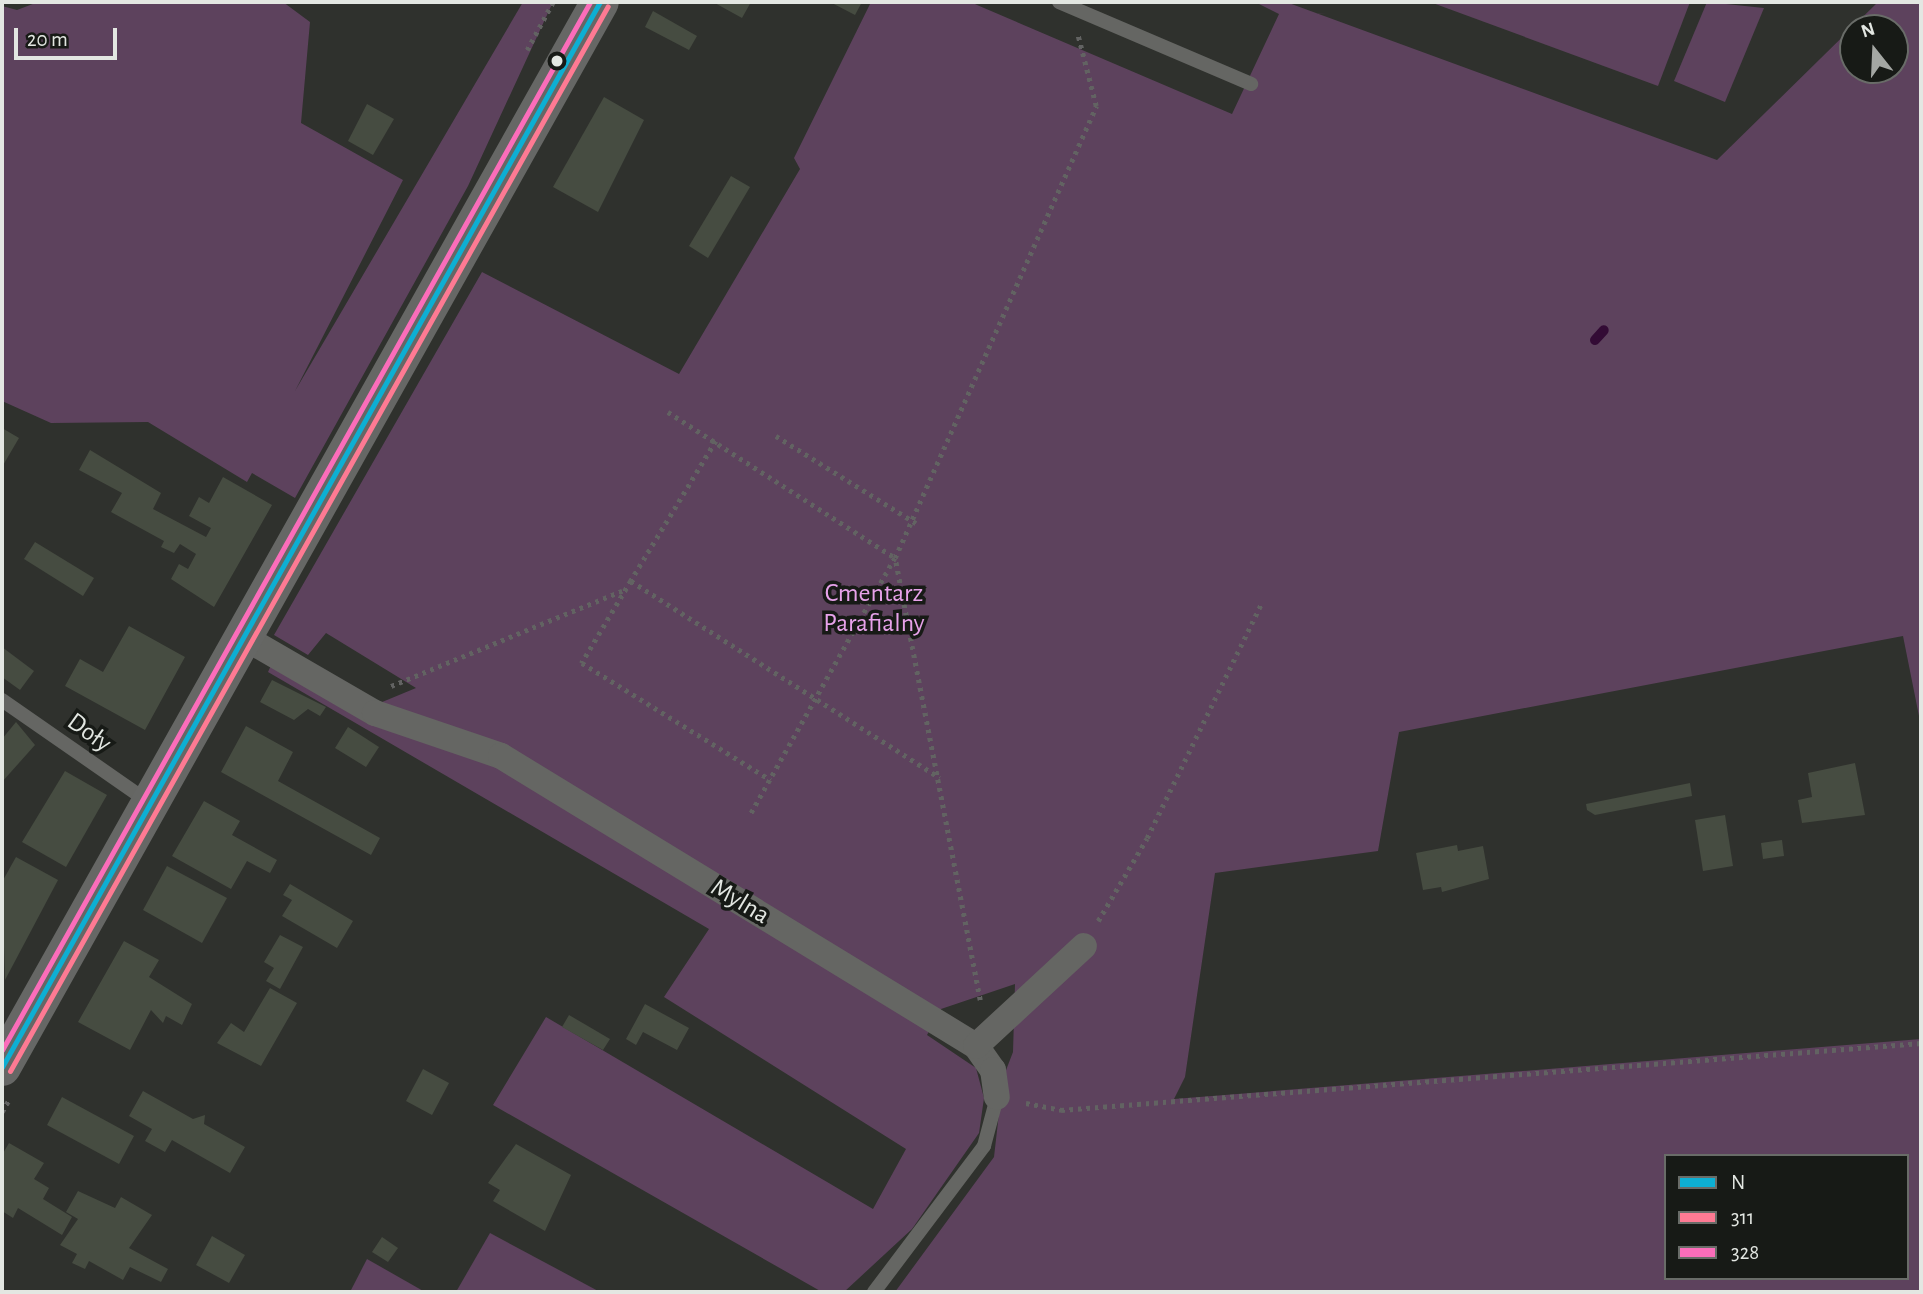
<!DOCTYPE html>
<html>
<head>
<meta charset="utf-8">
<style>
	body { margin:0 }
	#map { position:relative; width:1923px; height:1294px; overflow:hidden; background:#2f312d; font-family:"Alegreya Sans",sans-serif }
	div>[style] { position:absolute }
	[style*='--x'] { left:calc(var(--x)*1px); top:calc(var(--y)*1px); width:calc(var(--w)*1px); rotate:calc(var(--a)*1deg) }
	.green>* { inset:0; background:#5d425d }
	.stream>* { height:10px; margin:-5px; padding:0 5px; transform-origin:5px; border-radius:5px; background:#330b35 }
	.building>* { inset:0; background:#464c41 }
	.path>* { height:4.5px; margin-top:-2.25px; transform-origin:0; background:repeating-linear-gradient(90deg,#626362 0 3.5px,transparent 0 8.5px) }
	.lane>* { height:14px; margin:-7px; padding:0 7px; transform-origin:7px; border-radius:7px; background:#656663 }
	.street>* { height:26px; margin:-13px; padding:0 13px; transform-origin:13px; border-radius:13px; background:#656663 }
	.secondary>* { height:38px; margin:-19px; padding:0 19px; transform-origin:19px; border-radius:19px; background:#666765 }
	.bus-1>* { height:5px; margin:-2.5px; padding:0 2.5px; transform-origin:2.5px; border-radius:2.5px; background:#0dafd3 }
	.bus-2>* { height:5px; margin:-2.5px; padding:0 2.5px; transform-origin:2.5px; border-radius:2.5px; background:#fe7a93 }
	.bus-3>* { height:5px; margin:-2.5px; padding:0 2.5px; transform-origin:2.5px; border-radius:2.5px; background:#fb6dba }
	.dots>* { width:19px; height:19px; translate:-50% -50%; box-sizing:border-box; border:4px solid #171a16; border-radius:50% }
	span { translate:-50% -50%; white-space:nowrap; text-align:center; line-height:1.15; -webkit-text-stroke:7px #171a16; paint-order:stroke }
	.park-label { font-size:26px; color:#e7a2ea }
	.street-label { font-size:26px; color:#e3e7e2 }
	.frame { position:absolute; inset:0; border:4px solid #e3e7e2; pointer-events:none }
	.legend { position:absolute; left:1664px; top:1154px; width:245px; height:126px; box-sizing:border-box; background:#171a16; border:2px solid #696c68; margin:0; padding:9px 12px; list-style:none; font-size:21px; color:#e3e7e2 }
	.legend li { display:flex; align-items:center; gap:14px; height:35px }
	.legend b { width:35px; border:2px solid #696c68 }
	.north { position:absolute; left:1839px; top:14px; width:70px; height:70px; box-sizing:border-box; background:#171a16; border:2px solid #696c68; border-radius:50%; rotate:342deg; font-size:19px; font-weight:700; line-height:28px; text-align:center; color:#e3e7e2 }
	.north::after { content:''; display:block; margin:auto; width:24px; height:32px; background:#a4a7a3; clip-path:polygon(50% 0,100% 100%,50% 72%,0 100%) }
	.scale { position:absolute; left:14px; top:28px; width:103px; height:32px; box-sizing:border-box; border:4px solid #e3e7e2; border-top:0; padding-left:9px; font-size:21px; line-height:24px; white-space:nowrap; color:#e3e7e2; -webkit-text-stroke:5px #171a16; paint-order:stroke }
</style>
</head>
<body>
<div id="map">
	<div class="green">
		<div style="clip-path:polygon(38px 2px,283px 2px,310px 22px,301px 123px,403px 180px,295px 391px,523px 2px,553px 2px,468px 186px,295px 498px,252px 473px,247px 482px,148px 422px,51px 423px,2px 401px,2px 6px,17px 10px)"></div>
		<div style="clip-path:polygon(evenodd,871px 2px,970px 2px,1232px 114px,1279px 14px,1255px 2px,1286px 2px,1717px 160px,1878px 2px,1921px 2px,1921px 726px,1903px 636px,1399px 732px,1378px 851px,1215px 873px,1185px 1077px,1174px 1099px,1921px 1039px,1921px 1292px,895px 1292px,994px 1157px,1003px 1078px,1013px 1052px,1015px 984px,941px 1009px,927px 1035px,976px 1068px,984px 1098px,979px 1133px,912px 1229px,844px 1292px,822px 1292px,493px 1105px,546px 1017px,873px 1209px,906px 1149px,664px 997px,709px 929px,268px 672px,273px 661px,358px 712px,416px 688px,326px 633px,308px 655px,274px 635px,482px 272px,679px 374px,800px 169px,794px 158px,871px 2px,1853px 28px,1895px 28px,1895px 70px,1853px 70px,1853px 28px,871px 2px,1666px 1156px,1907px 1156px,1907px 1278px,1666px 1278px,1666px 1156px)"></div>
		<div style="clip-path:polygon(1430px 2px,1690px 2px,1658px 86px)"></div>
		<div style="clip-path:polygon(1707px 2px,1764px 8px,1725px 102px,1674px 81px)"></div>
		<div style="clip-path:polygon(490px 1233px,600px 1292px,456px 1292px)"></div>
		<div style="clip-path:polygon(367px 1259px,425px 1292px,350px 1292px)"></div>
	</div>
	<div class="stream">
		<div style="--x:1595;--y:340;--w:13;--a:-48"></div>
	</div>
	<div class="building">
		<div style="clip-path:polygon(713px 2px,751px 2px,742px 18px)"></div>
		<div style="clip-path:polygon(830px 2px,862px 2px,855px 15px)"></div>
		<div style="clip-path:polygon(653px 11px,697px 36px,689px 50px,645px 27px)"></div>
		<div style="clip-path:polygon(604px 97px,644px 120px,598px 212px,553px 187px)"></div>
		<div style="clip-path:polygon(367px 104px,394px 119px,373px 155px,348px 141px)"></div>
		<div style="clip-path:polygon(731px 176px,750px 187px,708px 258px,689px 246px)"></div>
		<div style="clip-path:polygon(2px 428px,19px 438px,2px 467px)"></div>
		<div style="clip-path:polygon(90px 450px,161px 493px,153px 509px,206px 537px,211px 528px,189px 516px,199px 497px,209px 503px,223px 477px,272px 505px,214px 607px,171px 579px,179px 564px,188px 569px,196px 554px,180px 544px,174px 553px,161px 547px,164px 541px,111px 512px,122px 493px,79px 470px)"></div>
		<div style="clip-path:polygon(35px 542px,94px 578px,83px 596px,24px 559px)"></div>
		<div style="clip-path:polygon(129px 626px,185px 657px,145px 730px,65px 686px,80px 659px,103px 672px)"></div>
		<div style="clip-path:polygon(2px 647px,34px 671px,20px 690px,2px 677px)"></div>
		<div style="clip-path:polygon(272px 680px,326px 707px,320px 716px,308px 709px,294px 720px,260px 702px)"></div>
		<div style="clip-path:polygon(16px 722px,35px 745px,2px 782px,2px 739px)"></div>
		<div style="clip-path:polygon(246px 726px,293px 752px,278px 781px,380px 838px,371px 855px,221px 772px)"></div>
		<div style="clip-path:polygon(348px 727px,379px 747px,366px 767px,335px 748px)"></div>
		<div style="clip-path:polygon(1855px 763px,1865px 815px,1802px 823px,1798px 800px,1812px 797px,1808px 773px)"></div>
		<div style="clip-path:polygon(65px 771px,107px 795px,66px 867px,22px 842px)"></div>
		<div style="clip-path:polygon(1690px 783px,1692px 796px,1595px 815px,1587px 810px,1586px 804px)"></div>
		<div style="clip-path:polygon(204px 801px,240px 821px,232px 835px,277px 860px,270px 873px,247px 861px,231px 889px,172px 856px)"></div>
		<div style="clip-path:polygon(1725px 815px,1733px 866px,1703px 871px,1695px 820px)"></div>
		<div style="clip-path:polygon(1782px 840px,1784px 856px,1763px 859px,1761px 843px)"></div>
		<div style="clip-path:polygon(1457px 845px,1458px 851px,1483px 846px,1489px 879px,1442px 892px,1441px 887px,1423px 890px,1416px 853px)"></div>
		<div style="clip-path:polygon(16px 857px,58px 880px,5px 980px,2px 882px)"></div>
		<div style="clip-path:polygon(167px 866px,227px 898px,202px 943px,143px 910px)"></div>
		<div style="clip-path:polygon(290px 884px,353px 921px,337px 948px,282px 916px,292px 900px,283px 895px)"></div>
		<div style="clip-path:polygon(280px 935px,303px 947px,280px 989px,266px 981px,274px 968px,264px 962px)"></div>
		<div style="clip-path:polygon(124px 941px,159px 960px,149px 977px,192px 1004px,182px 1025px,166px 1016px,163px 1023px,151px 1010px,130px 1050px,78px 1022px)"></div>
		<div style="clip-path:polygon(270px 988px,297px 1003px,261px 1066px,217px 1043px,231px 1023px,244px 1032px)"></div>
		<div style="clip-path:polygon(645px 1004px,689px 1028px,677px 1050px,643px 1032px,636px 1045px,626px 1039px)"></div>
		<div style="clip-path:polygon(569px 1015px,610px 1039px,603px 1050px,562px 1027px)"></div>
		<div style="clip-path:polygon(423px 1069px,449px 1083px,432px 1115px,406px 1101px)"></div>
		<div style="clip-path:polygon(143px 1091px,193px 1119px,205px 1115px,204px 1124px,245px 1147px,230px 1173px,172px 1140px,165px 1152px,145px 1141px,152px 1129px,129px 1116px)"></div>
		<div style="clip-path:polygon(62px 1097px,134px 1136px,119px 1164px,47px 1125px)"></div>
		<div style="clip-path:polygon(9px 1143px,44px 1163px,34px 1179px,49px 1188px,43px 1199px,72px 1217px,62px 1235px,18px 1208px,13px 1218px,2px 1211px,2px 1155px)"></div>
		<div style="clip-path:polygon(516px 1144px,571px 1175px,545px 1231px,493px 1201px,500px 1190px,488px 1183px)"></div>
		<div style="clip-path:polygon(78px 1191px,115px 1208px,121px 1197px,152px 1215px,129px 1248px,168px 1269px,161px 1282px,130px 1267px,123px 1280px,89px 1261px,85px 1269px,72px 1263px,77px 1254px,60px 1245px,78px 1219px,66px 1212px)"></div>
		<div style="clip-path:polygon(212px 1236px,245px 1255px,229px 1283px,196px 1265px)"></div>
		<div style="clip-path:polygon(382px 1237px,398px 1248px,388px 1262px,372px 1252px)"></div>
	</div>
	<div class="path">
		<div style="--x:527;--y:50;--w:55;--a:-61.6"></div>
		<div style="--x:668;--y:412;--w:270;--a:32.7"></div>
		<div style="--x:895;--y:558;--w:295;--a:119.4"></div>
		<div style="--x:776;--y:436;--w:165;--a:31.9"></div>
		<div style="--x:716;--y:441;--w:164;--a:121.3"></div>
		<div style="--x:631;--y:581;--w:366;--a:32.5"></div>
		<div style="--x:631;--y:581;--w:96;--a:120.9"></div>
		<div style="--x:582;--y:663;--w:222;--a:31.8"></div>
		<div style="--x:391;--y:686;--w:250;--a:-22.4"></div>
		<div style="--x:1098;--y:921;--w:96;--a:-59.4"></div>
		<div style="--x:1147;--y:838;--w:263;--a:-64"></div>
		<div style="--x:980;--y:1000;--w:450;--a:-100.9"></div>
		<div style="--x:895;--y:558;--w:495;--a:-66"></div>
		<div style="--x:1096;--y:106;--w:72;--a:-104.4"></div>
		<div style="--x:1026;--y:1103;--w:36;--a:11"></div>
		<div style="--x:1061;--y:1110;--w:863;--a:-4.45"></div>
		<div style="--x:2;--y:1112;--w:13;--a:-61"></div>
	</div>
	<div class="lane">
		<div style="--x:1059;--y:2;--w:209;--a:23.1"></div>
		<div style="--x:2;--y:700;--w:179;--a:34.8"></div>
		<div style="--x:874;--y:1292;--w:183;--a:-53"></div>
		<div style="--x:984;--y:1146;--w:51;--a:-75.1"></div>
	</div>
	<div class="street">
		<div style="--x:242;--y:636;--w:154;--a:30.1"></div>
		<div style="--x:375;--y:713;--w:133;--a:18.8"></div>
		<div style="--x:501;--y:756;--w:557;--a:31.41"></div>
		<div style="--x:976;--y:1046;--w:29;--a:55"></div>
		<div style="--x:993;--y:1070;--w:27;--a:82"></div>
		<div style="--x:976;--y:1046;--w:147;--a:-42.8"></div>
	</div>
	<div class="secondary">
		<div style="--x:2;--y:1067;--w:1221;--a:-60.69"></div>
	</div>
	<div class="bus-1">
		<div style="--x:2;--y:1067;--w:1221;--a:-60.69"></div>
	</div>
	<div class="bus-2">
		<div style="--x:10;--y:1071;--w:1221;--a:-60.69"></div>
	</div>
	<div class="bus-3">
		<div style="--x:2;--y:1050;--w:1202;--a:-60.7"></div>
	</div>
	<div class="dots">
		<div style="left:557px;top:61px;background:#e3e7e2"></div>
	</div>
	<div class="park-label">
		<span style="left:874px;top:609px">Cmentarz<br>Parafialny</span>
	</div>
	<div class="street-label">
		<span style="left:89px;top:733px;rotate:36deg">Doły</span>
		<span style="left:740px;top:902px;rotate:31deg">Mylna</span>
	</div>
	<div class="frame"></div>
	<ul class="legend">
	<li><b style="height:9px;background:#0dafd3"></b>N</li>
	<li><b style="height:9px;background:#fe7a93"></b>311</li>
	<li><b style="height:9px;background:#fb6dba"></b>328</li>
	</ul>
	<div class="north">N</div>
	<div class="scale">20 m</div>
</div>
</body>
</html>
